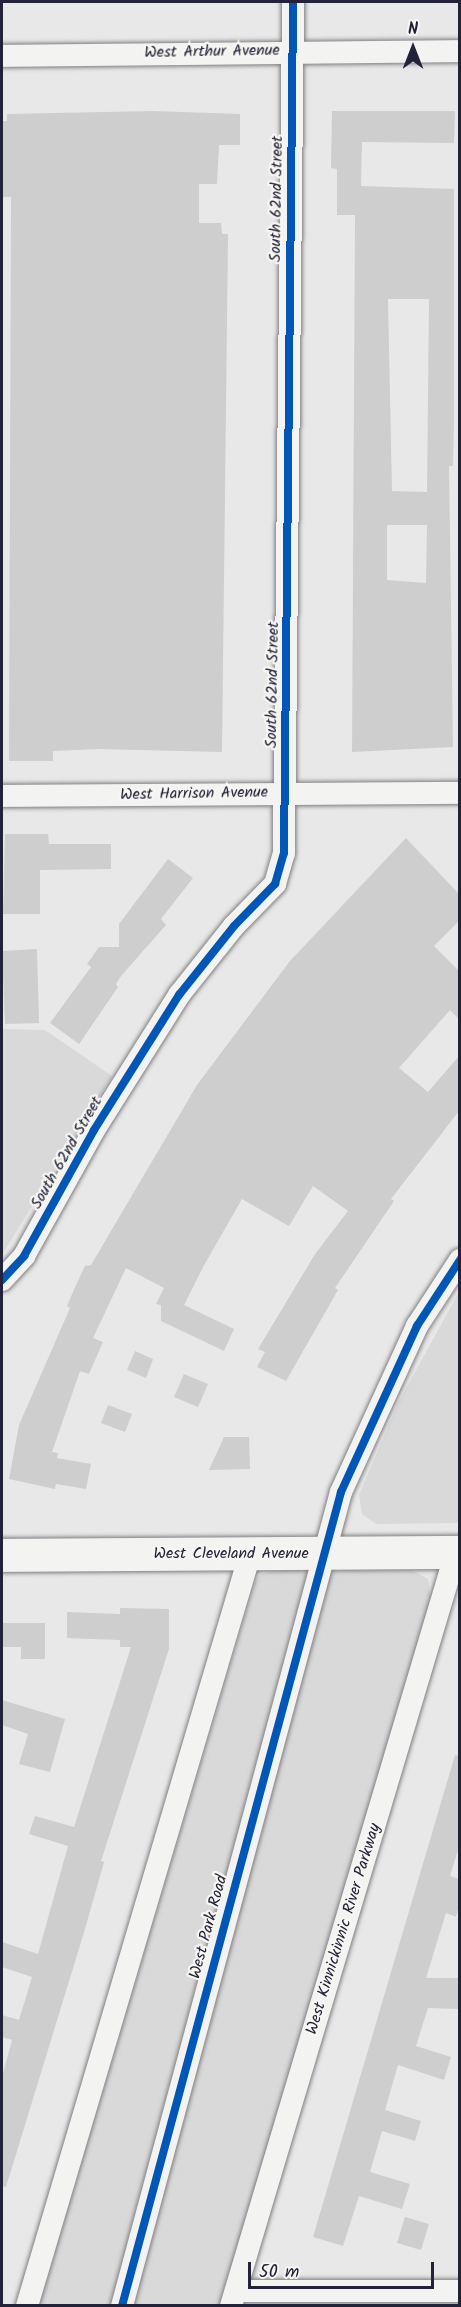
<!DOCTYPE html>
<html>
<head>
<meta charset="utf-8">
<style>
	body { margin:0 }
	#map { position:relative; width:461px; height:2307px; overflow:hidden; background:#e8e8e8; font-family:Kalam,sans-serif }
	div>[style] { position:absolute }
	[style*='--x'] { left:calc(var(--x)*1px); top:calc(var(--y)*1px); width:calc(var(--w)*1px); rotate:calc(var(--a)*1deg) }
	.green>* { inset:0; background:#d9d9da }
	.building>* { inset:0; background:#cececf }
	.roads { filter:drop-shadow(0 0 2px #808084) drop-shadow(0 0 2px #808084) }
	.street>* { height:22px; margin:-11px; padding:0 11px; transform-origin:11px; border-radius:11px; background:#f3f3f1 }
	.secondary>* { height:33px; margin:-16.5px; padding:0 16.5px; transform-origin:16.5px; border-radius:16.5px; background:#f3f3f1 }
	.cycleway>* { height:8px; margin:-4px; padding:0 4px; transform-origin:4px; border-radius:4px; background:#0057b8 }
	span { translate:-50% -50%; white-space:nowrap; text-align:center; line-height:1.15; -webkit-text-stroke:4.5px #f6f6f2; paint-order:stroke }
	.street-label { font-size:16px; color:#22223b }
	.frame { position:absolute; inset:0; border:3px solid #22223b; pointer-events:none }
	.north { position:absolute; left:383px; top:18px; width:60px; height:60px; -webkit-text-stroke:4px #f6f6f2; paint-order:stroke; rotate:0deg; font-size:16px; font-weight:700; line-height:24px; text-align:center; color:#22223b }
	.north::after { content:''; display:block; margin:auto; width:21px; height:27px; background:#22223b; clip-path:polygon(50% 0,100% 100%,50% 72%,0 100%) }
	.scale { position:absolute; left:248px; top:2262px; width:186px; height:27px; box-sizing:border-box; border:3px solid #22223b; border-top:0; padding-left:8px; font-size:18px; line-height:21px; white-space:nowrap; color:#22223b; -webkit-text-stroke:4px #f6f6f2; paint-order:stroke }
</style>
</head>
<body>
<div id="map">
	<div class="green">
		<div style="clip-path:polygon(2px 1029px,45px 1030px,112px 1076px,2px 1255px)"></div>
		<div style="clip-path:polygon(459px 1292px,459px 1523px,376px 1524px,362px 1514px,359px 1495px,398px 1403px)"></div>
		<div style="clip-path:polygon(412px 1570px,428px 1579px,431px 1599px,220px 2305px,39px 2306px,255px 1582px,260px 1575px,273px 1571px)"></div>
	</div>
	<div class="building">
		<div style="clip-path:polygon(153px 111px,240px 114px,240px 145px,219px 145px,217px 184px,199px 184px,199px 223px,221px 223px,222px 234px,228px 234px,222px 752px,98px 749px,53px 751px,53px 761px,9px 761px,11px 197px,2px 197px,2px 121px,7px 121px,7px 114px)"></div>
		<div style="clip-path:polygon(evenodd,332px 111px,455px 111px,454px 143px,362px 142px,361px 186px,454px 189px,454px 421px,453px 466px,449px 466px,453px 747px,352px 752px,355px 215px,337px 215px,337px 169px,331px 168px,332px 111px,388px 299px,429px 299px,427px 492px,392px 491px,388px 299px,332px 111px,387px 525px,427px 525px,426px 583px,387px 580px,387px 525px)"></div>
		<div style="clip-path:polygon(5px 834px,48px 834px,49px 844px,111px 844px,111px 869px,40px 870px,40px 914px,3px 914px)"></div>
		<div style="clip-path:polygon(406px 838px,459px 894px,459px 921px,434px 946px,459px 971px,459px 1019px,450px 1010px,399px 1068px,428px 1092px,459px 1056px,459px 1111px,391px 1199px,394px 1201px,335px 1288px,338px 1290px,286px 1381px,257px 1367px,265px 1352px,258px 1349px,315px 1254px,348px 1211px,313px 1186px,289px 1226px,242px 1199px,203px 1267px,184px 1305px,234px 1329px,224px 1351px,161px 1321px,161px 1305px,156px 1304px,164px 1288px,126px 1268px,93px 1338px,103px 1342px,89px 1374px,80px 1371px,52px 1452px,58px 1453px,57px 1458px,91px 1464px,86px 1489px,56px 1484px,55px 1489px,9px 1479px,19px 1425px,70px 1308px,67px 1306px,76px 1285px,85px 1266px,91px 1265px,197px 1085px,290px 961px)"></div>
		<div style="clip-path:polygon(168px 859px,193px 878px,161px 919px,166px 925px,121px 976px,116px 984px,118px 987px,79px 1044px,50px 1023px,91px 967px,87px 964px,99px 947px,119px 947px,119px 924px)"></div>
		<div style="clip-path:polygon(37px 949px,39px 1023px,5px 1024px,2px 951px)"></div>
		<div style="clip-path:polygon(135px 1351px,153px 1359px,146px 1378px,127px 1370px)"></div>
		<div style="clip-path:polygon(184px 1374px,208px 1384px,198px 1407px,174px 1397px)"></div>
		<div style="clip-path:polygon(108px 1405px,132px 1414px,125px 1432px,101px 1423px)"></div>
		<div style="clip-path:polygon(224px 1437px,249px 1437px,250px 1469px,209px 1470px)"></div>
		<div style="clip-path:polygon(120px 1608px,169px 1609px,169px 1649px,101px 1861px,104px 1862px,85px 1929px,6px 2187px,2px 2186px,2px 2077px,12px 2040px,2px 2037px,2px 2015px,19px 2020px,32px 1977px,2px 1967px,2px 1942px,38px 1954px,68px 1846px,29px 1834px,35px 1816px,74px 1827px,131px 1647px,120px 1647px,120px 1640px,67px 1638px,67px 1612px,120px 1614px)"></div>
		<div style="clip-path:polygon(2px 1623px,45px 1623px,45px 1659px,21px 1659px,21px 1647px,2px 1647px)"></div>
		<div style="clip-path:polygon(2px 1700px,65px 1719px,50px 1772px,19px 1764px,28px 1734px,2px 1725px)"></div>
		<div style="clip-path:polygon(455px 1755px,459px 1756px,459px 1847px,450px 1876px,459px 1879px,459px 1905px,456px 1917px,446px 1913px,426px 1978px,459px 1978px,459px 2009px,428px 2008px,416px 2046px,451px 2057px,444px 2080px,398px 2065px,385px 2110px,421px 2121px,415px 2141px,382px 2131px,370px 2172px,410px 2184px,402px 2209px,359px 2196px,343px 2246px,313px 2237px)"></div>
		<div style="clip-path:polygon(405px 2217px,429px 2224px,421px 2250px,397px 2243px)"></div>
	</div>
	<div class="roads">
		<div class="street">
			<div style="--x:2;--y:56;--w:458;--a:-0.6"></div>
			<div style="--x:2;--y:796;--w:458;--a:-0.4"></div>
			<div style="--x:2;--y:1280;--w:33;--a:-47"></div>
			<div style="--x:24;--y:1256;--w:144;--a:-60.9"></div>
			<div style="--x:94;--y:1130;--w:160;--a:-57.8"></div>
			<div style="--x:179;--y:995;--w:88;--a:-51.4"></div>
			<div style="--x:234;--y:926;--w:59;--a:-45.7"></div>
			<div style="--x:275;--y:884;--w:32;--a:-74"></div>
			<div style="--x:284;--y:853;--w:851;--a:-89.39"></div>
			<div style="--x:236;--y:2291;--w:224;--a:0"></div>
			<div style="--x:27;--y:2306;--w:784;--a:-73.48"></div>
			<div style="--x:122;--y:2306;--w:843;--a:-74.94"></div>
			<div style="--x:341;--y:1492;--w:183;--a:-65.4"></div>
			<div style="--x:417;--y:1326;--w:79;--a:-56.9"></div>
			<div style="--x:231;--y:2306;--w:787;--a:-73.38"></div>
		</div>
		<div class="secondary">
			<div style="--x:2;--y:1555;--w:458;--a:-0.4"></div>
		</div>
	</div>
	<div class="cycleway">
		<div style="--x:2;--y:1280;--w:33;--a:-47"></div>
		<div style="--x:24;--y:1256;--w:144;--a:-60.9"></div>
		<div style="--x:94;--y:1130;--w:160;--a:-57.8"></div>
		<div style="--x:179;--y:995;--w:88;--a:-51.4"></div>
		<div style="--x:234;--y:926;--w:59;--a:-45.7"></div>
		<div style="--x:275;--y:884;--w:32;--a:-74"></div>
		<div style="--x:284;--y:853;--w:851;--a:-89.39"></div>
		<div style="--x:122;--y:2306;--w:843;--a:-74.94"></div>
		<div style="--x:341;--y:1492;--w:183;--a:-65.4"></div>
		<div style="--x:417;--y:1326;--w:79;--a:-56.9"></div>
	</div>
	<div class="street-label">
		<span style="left:212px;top:52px;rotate:-1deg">West Arthur Avenue</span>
		<span style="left:277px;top:199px;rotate:-89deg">South 62nd Street</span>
		<span style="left:273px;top:685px;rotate:-89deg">South 62nd Street</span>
		<span style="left:194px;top:794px;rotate:-1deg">West Harrison Avenue</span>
		<span style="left:67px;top:1153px;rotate:-60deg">South 62nd Street</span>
		<span style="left:231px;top:1554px">West Cleveland Avenue</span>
		<span style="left:209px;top:1927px;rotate:-75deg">West Park Road</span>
		<span style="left:344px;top:1929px;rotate:-73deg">West Kinnickinnic River Parkway</span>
	</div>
	<div class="frame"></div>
	<div class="north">N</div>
	<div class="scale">50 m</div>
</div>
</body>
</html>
